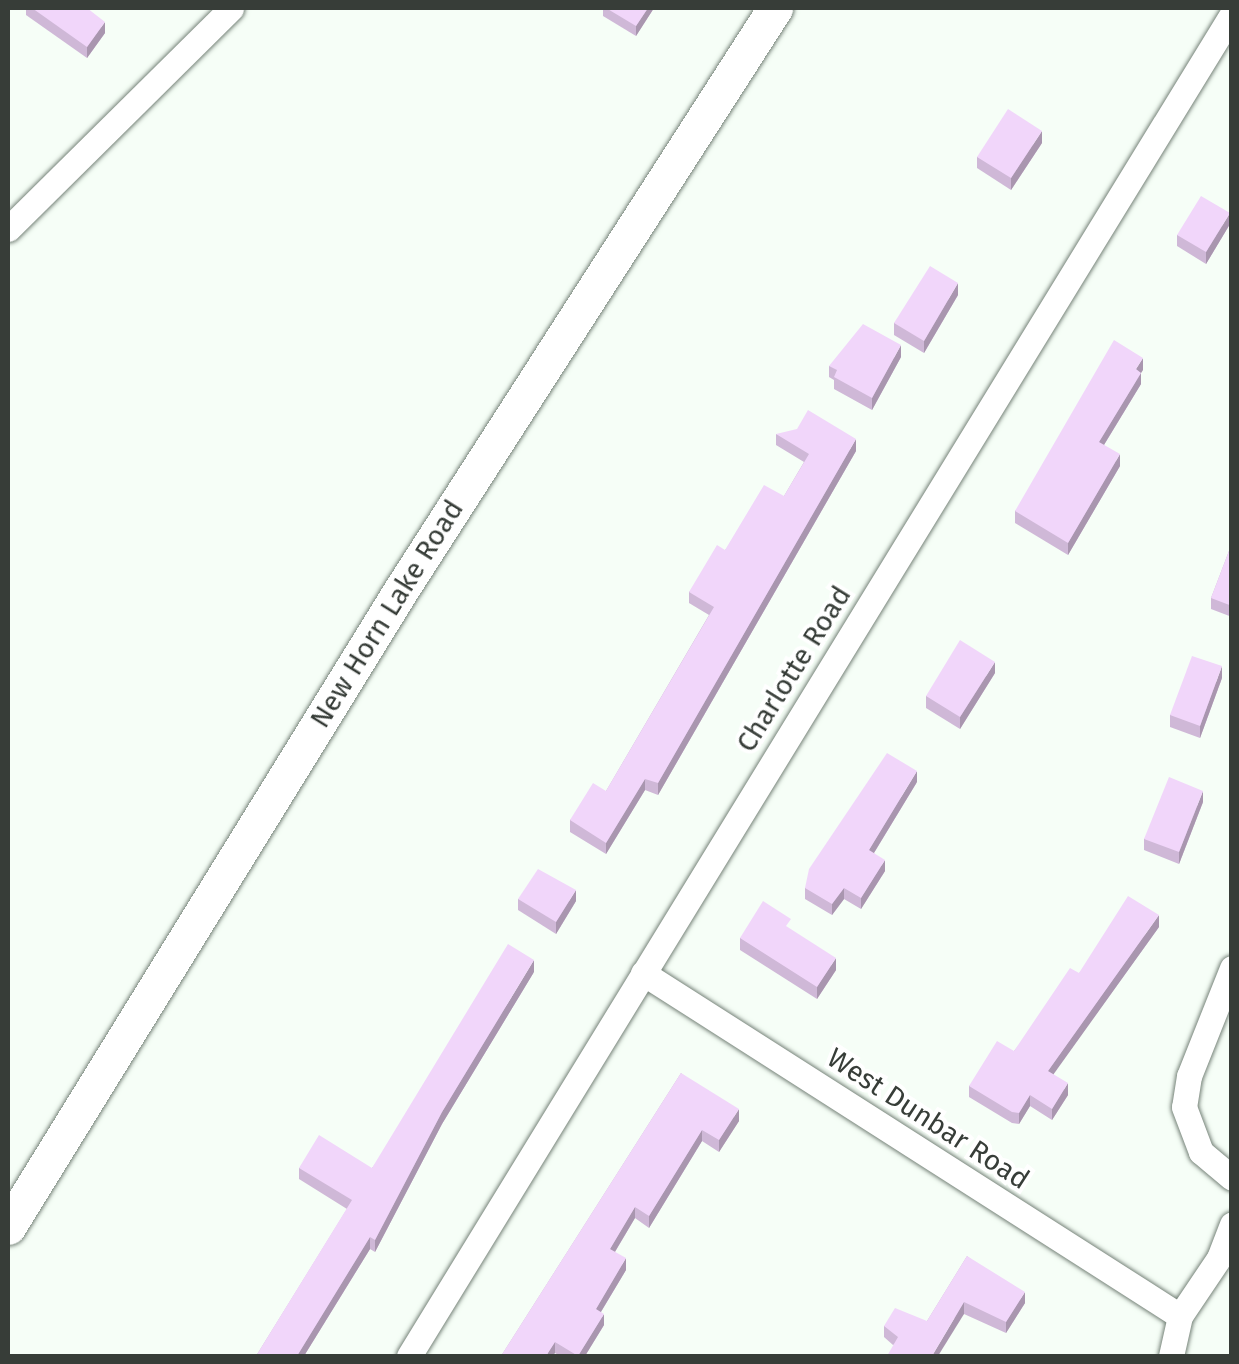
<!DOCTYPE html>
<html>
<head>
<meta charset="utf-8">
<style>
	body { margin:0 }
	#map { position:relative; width:1239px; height:1364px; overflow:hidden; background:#f6fef7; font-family:"Fira Sans",sans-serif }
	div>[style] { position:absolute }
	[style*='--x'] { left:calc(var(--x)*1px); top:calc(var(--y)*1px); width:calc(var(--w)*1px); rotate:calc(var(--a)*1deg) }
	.roads { filter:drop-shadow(0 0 2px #768379) drop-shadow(0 0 2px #768379) }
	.minor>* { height:25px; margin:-12.5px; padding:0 12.5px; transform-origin:12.5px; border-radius:12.5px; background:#fff }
	.secondary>* { height:35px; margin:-17.5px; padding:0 17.5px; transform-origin:17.5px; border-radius:17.5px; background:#fff }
	.wall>* { inset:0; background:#cfb8d7 }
	.shaded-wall>* { inset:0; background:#a996af }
	.building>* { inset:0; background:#f1d6fa }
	span { translate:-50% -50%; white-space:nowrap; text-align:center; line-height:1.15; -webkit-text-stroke:8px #fff; paint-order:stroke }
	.street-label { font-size:28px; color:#373d38 }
	.frame { position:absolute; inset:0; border:10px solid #373d38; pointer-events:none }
</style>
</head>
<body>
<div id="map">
	<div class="roads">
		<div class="minor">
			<div style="--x:8;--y:229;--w:314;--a:-44.7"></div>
			<div style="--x:1232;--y:968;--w:116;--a:111.7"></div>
			<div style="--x:1189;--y:1076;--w:31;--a:99"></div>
			<div style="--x:1184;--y:1107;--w:48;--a:69.3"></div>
			<div style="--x:1201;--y:1152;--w:40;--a:40"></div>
			<div style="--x:643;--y:973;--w:637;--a:32.57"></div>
			<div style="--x:409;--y:1356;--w:1574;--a:-58.48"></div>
			<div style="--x:1171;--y:1356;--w:41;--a:-77.3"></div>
			<div style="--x:1180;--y:1316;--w:70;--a:-56.1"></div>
			<div style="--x:1219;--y:1258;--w:36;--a:-69"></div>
		</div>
		<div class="secondary">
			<div style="--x:8;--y:1227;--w:748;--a:-58.33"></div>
			<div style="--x:401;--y:590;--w:692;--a:-57.27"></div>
		</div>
	</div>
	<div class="wall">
		<div style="clip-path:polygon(26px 8px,87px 8px,105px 33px,87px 58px,26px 15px)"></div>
		<div style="clip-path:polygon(603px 8px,654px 8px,636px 36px,603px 16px)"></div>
		<div style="clip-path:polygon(1042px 143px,1011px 190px,977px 168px,977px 157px)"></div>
		<div style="clip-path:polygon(1230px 224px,1206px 264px,1177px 246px,1177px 235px)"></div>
		<div style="clip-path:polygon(958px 295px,924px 353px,894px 335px,894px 323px)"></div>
		<div style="clip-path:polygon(901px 357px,872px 410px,834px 389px,834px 380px,829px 377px,829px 366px)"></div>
		<div style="clip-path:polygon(1143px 370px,1141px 372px,1141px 384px,1104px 445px,1120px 466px,1068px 555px,1015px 523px,1015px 511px)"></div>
		<div style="clip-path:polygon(776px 434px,856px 451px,658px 795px,645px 790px,606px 854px,570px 832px,570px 820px,606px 791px,709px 615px,689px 603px,689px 592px,725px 550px,784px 496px,804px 462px,776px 445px)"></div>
		<div style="clip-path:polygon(1232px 543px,1232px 617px,1211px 609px,1211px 598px)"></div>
		<div style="clip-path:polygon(995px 673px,960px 729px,926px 708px,926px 696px)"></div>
		<div style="clip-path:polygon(1222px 678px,1200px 738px,1170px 727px,1170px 715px)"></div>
		<div style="clip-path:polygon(917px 782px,874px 853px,885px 871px,861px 909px,844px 899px,832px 915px,805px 899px,805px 888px)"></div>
		<div style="clip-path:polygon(1203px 802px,1179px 864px,1144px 850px,1144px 839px)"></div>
		<div style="clip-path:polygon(518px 899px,576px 901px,556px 934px,518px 910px)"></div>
		<div style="clip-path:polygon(1159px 927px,1053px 1074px,1068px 1095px,1052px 1120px,1030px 1106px,1019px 1124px,1012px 1123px,969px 1097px,969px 1086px,1014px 1051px,1079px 973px)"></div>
		<div style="clip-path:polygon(791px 930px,836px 970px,817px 999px,740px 950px,740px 938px)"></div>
		<div style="clip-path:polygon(534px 972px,442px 1124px,375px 1252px,370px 1249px,304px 1356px,256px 1356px,347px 1209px,299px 1179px,299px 1168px,372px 1168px)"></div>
		<div style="clip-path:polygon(681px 1073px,739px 1121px,719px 1152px,702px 1141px,649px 1228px,635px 1218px,615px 1252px,626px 1270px,601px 1312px,604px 1325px,585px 1356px,560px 1356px,555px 1353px,501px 1356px)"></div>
		<div style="clip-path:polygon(967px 1256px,1025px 1303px,1006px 1333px,964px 1314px,893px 1345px,884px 1337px,884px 1326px,927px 1321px)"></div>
	</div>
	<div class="shaded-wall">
		<div style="clip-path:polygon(648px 8px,654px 8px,636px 36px,636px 26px)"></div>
		<div style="clip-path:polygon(105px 22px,105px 33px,87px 58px,87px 47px)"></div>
		<div style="clip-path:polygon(1042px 131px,1042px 143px,1011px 190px,1011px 178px)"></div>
		<div style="clip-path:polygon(1230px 213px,1230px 224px,1206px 264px,1206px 252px)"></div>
		<div style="clip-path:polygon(958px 283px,958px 295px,924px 353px,924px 341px)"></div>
		<div style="clip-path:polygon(901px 345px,901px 357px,872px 410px,872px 398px)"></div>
		<div style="clip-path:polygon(1143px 358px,1143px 370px,1136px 381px,1136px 369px)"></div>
		<div style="clip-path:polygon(1141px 373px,1141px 384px,1099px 453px,1099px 442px)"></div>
		<div style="clip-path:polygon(856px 439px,856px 451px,658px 795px,658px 783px)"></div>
		<div style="clip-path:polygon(1120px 454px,1120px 466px,1068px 555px,1068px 543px)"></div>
		<div style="clip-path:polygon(995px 662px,995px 673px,960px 729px,960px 717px)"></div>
		<div style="clip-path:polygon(1222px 666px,1222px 678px,1200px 738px,1200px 726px)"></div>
		<div style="clip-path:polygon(917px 771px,917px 782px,869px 861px,869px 850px)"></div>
		<div style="clip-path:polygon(645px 779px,645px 790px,606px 854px,606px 843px)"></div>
		<div style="clip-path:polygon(1203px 791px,1203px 802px,1179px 864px,1179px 852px)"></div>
		<div style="clip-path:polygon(885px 860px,885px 871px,861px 909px,861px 898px)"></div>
		<div style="clip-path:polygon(844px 888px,844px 899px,832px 915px,832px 904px)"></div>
		<div style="clip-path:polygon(576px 890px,576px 901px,556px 934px,556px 922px)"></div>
		<div style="clip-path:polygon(1159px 915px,1159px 927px,1048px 1082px,1048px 1071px)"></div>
		<div style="clip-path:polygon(836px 958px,836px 970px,817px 999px,817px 987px)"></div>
		<div style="clip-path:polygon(534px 960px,534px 972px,442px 1124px,375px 1252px,375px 1240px,442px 1112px)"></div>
		<div style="clip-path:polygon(1068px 1083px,1068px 1095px,1052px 1120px,1052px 1109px)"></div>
		<div style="clip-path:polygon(1030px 1095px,1030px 1106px,1019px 1124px,1019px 1113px)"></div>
		<div style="clip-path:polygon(739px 1109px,739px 1121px,719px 1152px,719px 1140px)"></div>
		<div style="clip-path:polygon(702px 1130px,702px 1141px,649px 1228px,649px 1216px)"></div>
		<div style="clip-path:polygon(635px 1207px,635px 1218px,610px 1260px,610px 1249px)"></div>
		<div style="clip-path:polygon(370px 1237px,370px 1249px,304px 1356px,297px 1356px)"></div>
		<div style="clip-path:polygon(626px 1258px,626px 1270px,596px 1320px,596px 1309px)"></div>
		<div style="clip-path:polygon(1025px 1292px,1025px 1303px,1006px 1333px,1006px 1322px)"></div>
		<div style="clip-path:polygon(964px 1302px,964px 1314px,938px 1356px,932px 1356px)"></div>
		<div style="clip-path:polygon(604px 1314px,604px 1325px,585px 1356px,578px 1356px)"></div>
		<div style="clip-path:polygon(555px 1342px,555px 1353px,553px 1356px,546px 1356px)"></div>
	</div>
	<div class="building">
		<div style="clip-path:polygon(32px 8px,87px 8px,105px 22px,87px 47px)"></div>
		<div style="clip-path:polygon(606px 8px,648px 8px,636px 26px)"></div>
		<div style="clip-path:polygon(1008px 109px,1042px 131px,1011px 178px,977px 157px)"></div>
		<div style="clip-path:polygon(1201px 196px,1230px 213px,1206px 252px,1177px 235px)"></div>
		<div style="clip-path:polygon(930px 266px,958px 283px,924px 341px,894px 323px)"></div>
		<div style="clip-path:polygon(863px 324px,901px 345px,872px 398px,834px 377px,837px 370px,829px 366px)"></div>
		<div style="clip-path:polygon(1114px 340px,1143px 358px,1136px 369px,1141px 373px,1099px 442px,1120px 454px,1068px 543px,1015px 511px)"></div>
		<div style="clip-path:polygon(808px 410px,856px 439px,658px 783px,645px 779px,606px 843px,570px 820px,593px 783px,606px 791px,714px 607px,689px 592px,717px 545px,725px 550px,764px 485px,784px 496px,809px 454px,776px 434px,797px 429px)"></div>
		<div style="clip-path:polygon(1232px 543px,1232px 606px,1211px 598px)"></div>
		<div style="clip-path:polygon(960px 640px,995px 662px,960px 717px,926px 696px)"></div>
		<div style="clip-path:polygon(1192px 656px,1222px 666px,1200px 726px,1170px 715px)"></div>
		<div style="clip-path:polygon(887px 753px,917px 771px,869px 850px,885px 860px,861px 898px,844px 888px,832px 904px,805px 888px,809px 869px)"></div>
		<div style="clip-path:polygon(1169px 777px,1203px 791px,1179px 852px,1144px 839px)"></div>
		<div style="clip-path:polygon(538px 869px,576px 890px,556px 922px,518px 899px)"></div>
		<div style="clip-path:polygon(1128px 896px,1159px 915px,1048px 1071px,1068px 1083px,1052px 1109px,1030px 1095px,1019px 1113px,1012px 1112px,969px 1086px,997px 1041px,1014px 1051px,1070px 968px,1079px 973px)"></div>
		<div style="clip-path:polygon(763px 901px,791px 919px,786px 926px,836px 958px,817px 987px,740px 938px)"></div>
		<div style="clip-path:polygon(508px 944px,534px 960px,442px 1112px,375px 1240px,370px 1237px,297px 1356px,256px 1356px,352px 1200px,299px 1168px,319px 1135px,372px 1168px)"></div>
		<div style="clip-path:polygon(681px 1073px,739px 1109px,719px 1140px,702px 1130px,649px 1216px,635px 1207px,610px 1249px,626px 1258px,596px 1309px,604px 1314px,578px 1356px,555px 1342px,546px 1356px,501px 1356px)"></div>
		<div style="clip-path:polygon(967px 1256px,1025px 1292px,1006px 1322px,964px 1302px,932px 1356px,887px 1356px,898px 1337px,884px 1326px,895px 1308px,927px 1321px)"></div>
	</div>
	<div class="street-label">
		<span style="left:387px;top:614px;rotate:-58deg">New Horn Lake Road</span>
		<span style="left:794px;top:669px;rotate:-58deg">Charlotte Road</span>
		<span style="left:928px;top:1119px;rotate:33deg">West Dunbar Road</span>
	</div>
	<div class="frame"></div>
</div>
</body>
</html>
